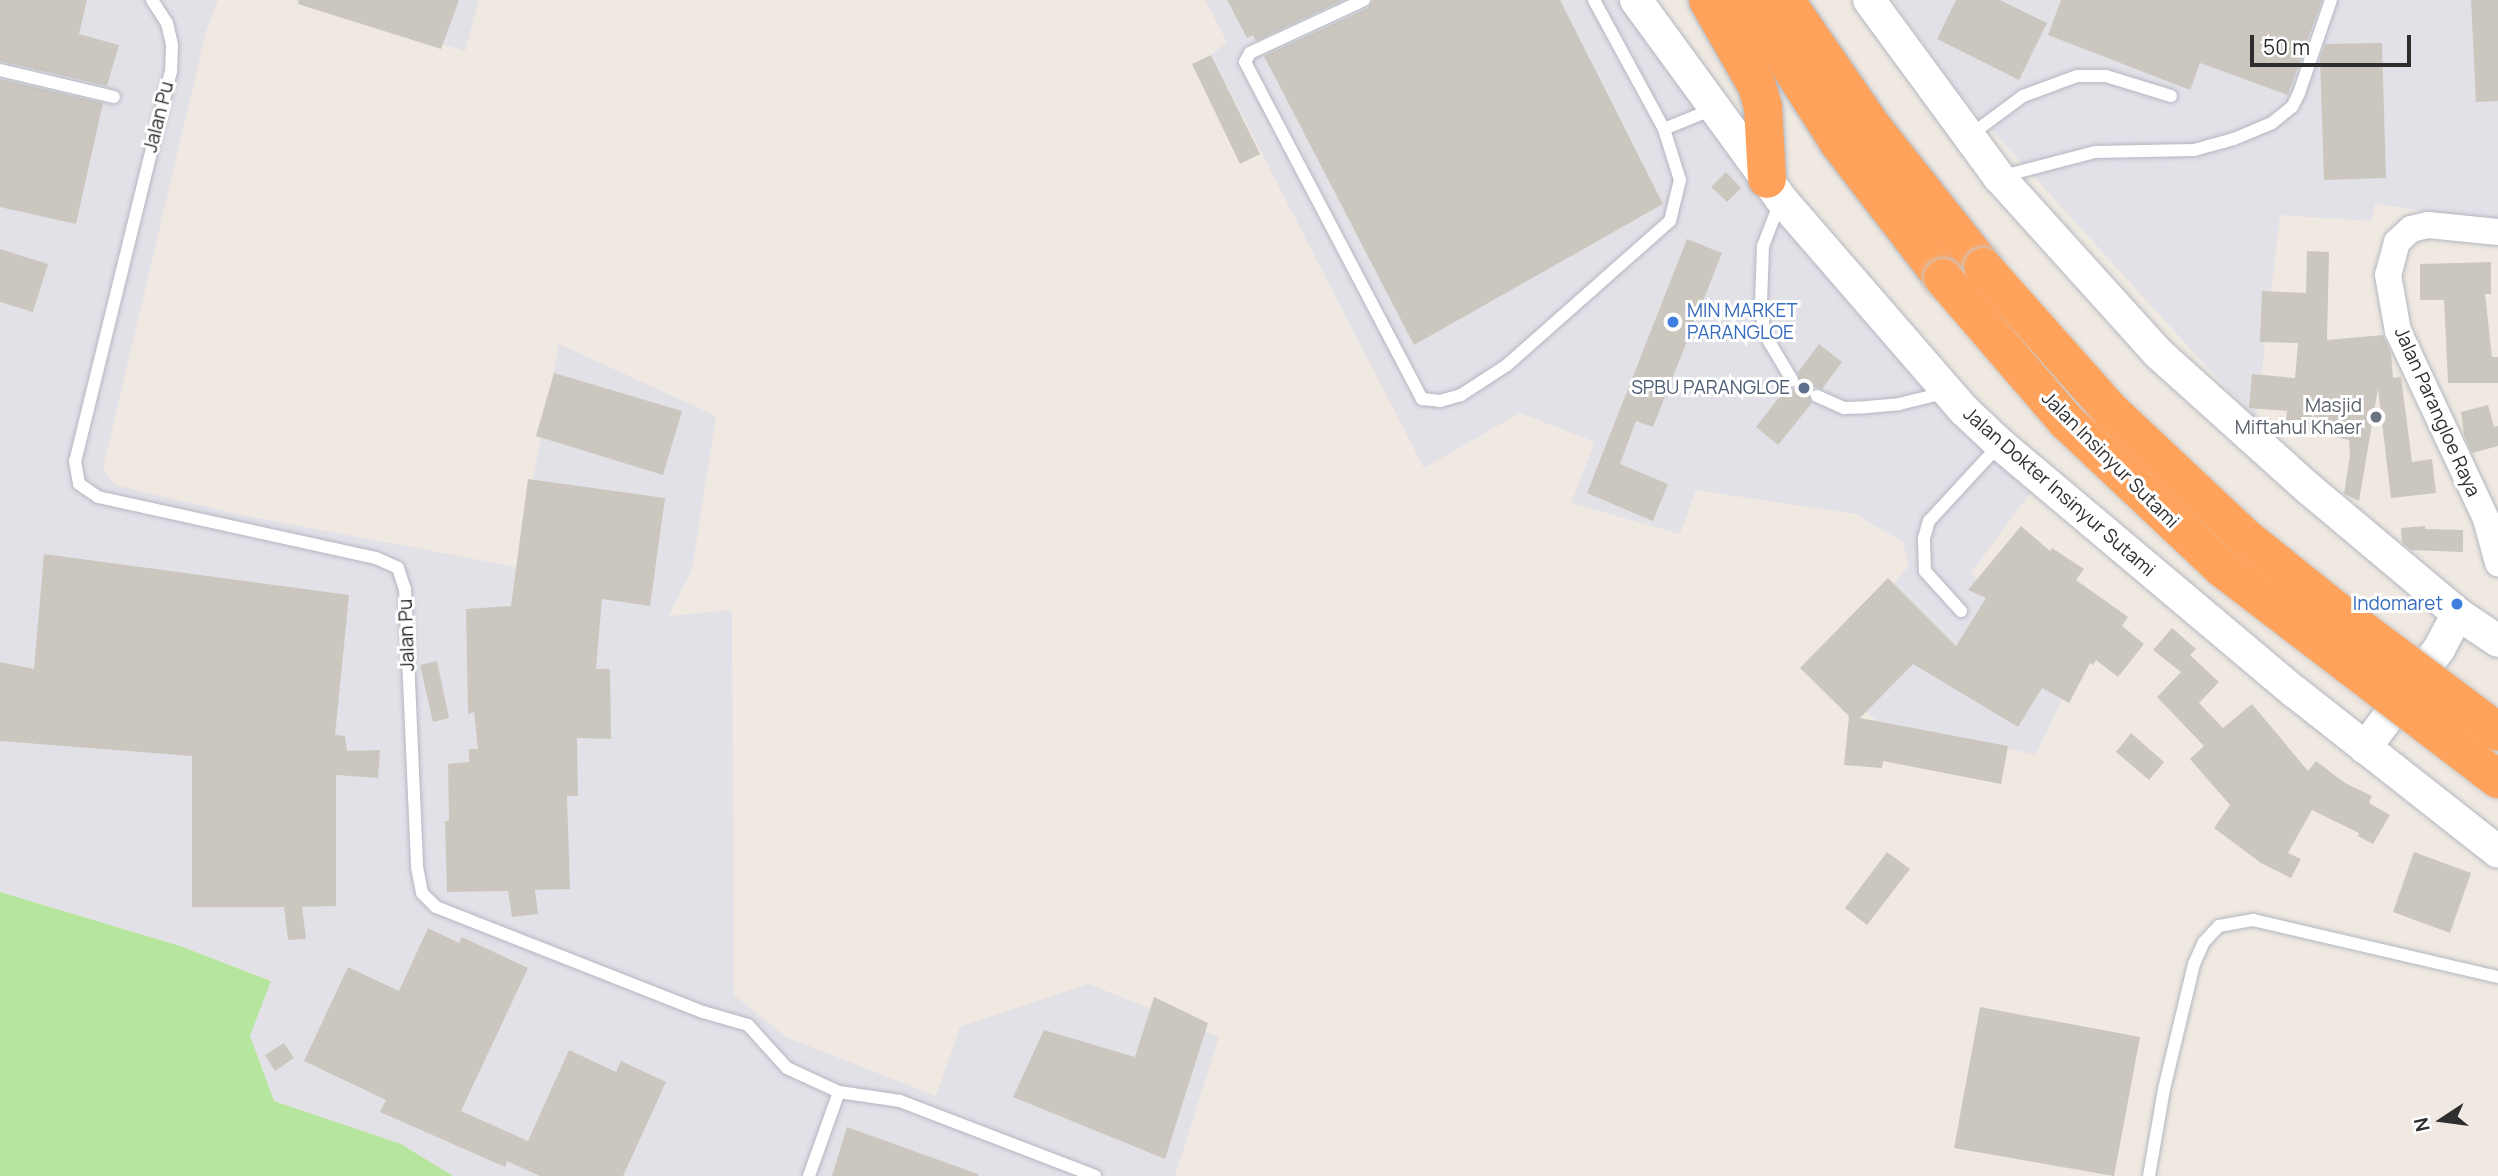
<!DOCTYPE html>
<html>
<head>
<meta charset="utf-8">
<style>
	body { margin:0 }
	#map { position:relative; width:2498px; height:1176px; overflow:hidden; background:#efe9e1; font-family:Manrope,sans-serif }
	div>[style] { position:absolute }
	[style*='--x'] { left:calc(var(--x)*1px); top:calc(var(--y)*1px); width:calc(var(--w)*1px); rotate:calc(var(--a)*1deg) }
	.industrial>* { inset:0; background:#e3e1e8 }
	.green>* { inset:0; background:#b6e59e }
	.building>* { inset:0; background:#cbc7bf }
	.roads { filter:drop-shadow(0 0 2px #b4b7c1) drop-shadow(0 0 2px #b4b7c1) }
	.service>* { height:12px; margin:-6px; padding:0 6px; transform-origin:6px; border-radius:6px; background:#fff }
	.minor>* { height:26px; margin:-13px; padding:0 13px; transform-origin:13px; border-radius:13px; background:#fff }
	.tertiary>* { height:32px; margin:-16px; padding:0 16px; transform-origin:16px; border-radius:16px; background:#fff }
	.motorway>* { height:38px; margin:-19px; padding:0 19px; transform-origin:19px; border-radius:19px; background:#ffa35c }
	.bridges { filter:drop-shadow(0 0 2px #c9c9c9) drop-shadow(0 0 2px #c9c9c9) }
	.motorway-bridge>* { height:38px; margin:-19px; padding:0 19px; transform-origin:19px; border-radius:19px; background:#ffa35c }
	.dots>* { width:19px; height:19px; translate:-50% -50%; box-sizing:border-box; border:4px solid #fff; border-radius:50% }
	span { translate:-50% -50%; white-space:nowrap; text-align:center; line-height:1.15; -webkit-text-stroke:6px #fff; paint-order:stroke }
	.street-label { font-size:19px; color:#2e2e2e }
	.shop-label { font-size:19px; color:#366cbe }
	.left { translate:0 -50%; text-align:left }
	.right { translate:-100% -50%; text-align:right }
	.service-label { font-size:19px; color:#4e5e75 }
	.worship-label { font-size:19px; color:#5b616d }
	.north { position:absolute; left:2407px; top:1085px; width:70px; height:70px; -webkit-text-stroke:5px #fff; paint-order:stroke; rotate:257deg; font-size:19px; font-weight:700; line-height:28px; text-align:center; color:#2e2e2e }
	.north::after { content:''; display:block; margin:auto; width:24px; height:32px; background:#2e2e2e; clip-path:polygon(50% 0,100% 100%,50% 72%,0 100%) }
	.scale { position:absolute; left:2250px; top:35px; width:161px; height:32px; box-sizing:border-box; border:4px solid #2e2e2e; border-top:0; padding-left:9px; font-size:21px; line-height:24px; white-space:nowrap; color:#2e2e2e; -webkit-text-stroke:5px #fff; paint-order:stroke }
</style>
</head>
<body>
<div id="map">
	<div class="industrial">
		<div style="clip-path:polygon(0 0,218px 0,206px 32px,103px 468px,115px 485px,237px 514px,516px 567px,559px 344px,716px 416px,692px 570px,668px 616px,732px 610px,734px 995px,786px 1037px,936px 1096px,960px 1027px,1089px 984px,1219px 1037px,1175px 1176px,453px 1176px,401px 1144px,274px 1101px,250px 1036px,270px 980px,180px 946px,0 892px)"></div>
		<div style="clip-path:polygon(291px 0,479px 0,465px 51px)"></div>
		<div style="clip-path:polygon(1205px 0,1622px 0,1847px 302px,1961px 426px,2030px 493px,1971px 573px,1997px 607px,2081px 661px,2035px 755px,1980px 741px,1886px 729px,1818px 668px,1909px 566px,1903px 542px,1855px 514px,1696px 490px,1680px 534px,1571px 503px,1595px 442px,1520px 413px,1424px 468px,1211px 55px,1227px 42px)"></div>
		<div style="clip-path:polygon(1893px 0,2498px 0,2498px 221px,2375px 204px,2372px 221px,2280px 215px,2256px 421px,1957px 92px)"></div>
	</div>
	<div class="green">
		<div style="clip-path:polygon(0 892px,180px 946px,271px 981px,250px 1036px,274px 1101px,401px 1144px,453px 1176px,0 1176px)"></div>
	</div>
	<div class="building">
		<div style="clip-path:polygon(0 0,87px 0,79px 34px,119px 45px,107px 86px,0 61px)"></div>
		<div style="clip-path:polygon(299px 0,459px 0,441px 49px,298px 4px)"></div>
		<div style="clip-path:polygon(1227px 0,1343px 0,1256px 41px,1253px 35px,1247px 38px)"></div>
		<div style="clip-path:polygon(1373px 0,1560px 0,1663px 204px,1414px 345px,1264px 56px,1368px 8px)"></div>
		<div style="clip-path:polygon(1956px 0,2000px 0,2047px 23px,2019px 80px,1937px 39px)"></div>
		<div style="clip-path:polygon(2061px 0,2322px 0,2288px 95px,2200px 63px,2190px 90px,2048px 35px)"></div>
		<div style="clip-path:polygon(2471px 0,2498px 0,2498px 101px,2476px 102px)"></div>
		<div style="clip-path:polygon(2382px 43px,2386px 178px,2324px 180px,2320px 59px,2325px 44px)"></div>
		<div style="clip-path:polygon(1211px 55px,1260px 154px,1240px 164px,1192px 64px)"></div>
		<div style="clip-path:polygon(0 79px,103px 103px,76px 224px,0 207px)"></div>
		<div style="clip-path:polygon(1726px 172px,1741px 188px,1727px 202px,1711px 187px)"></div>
		<div style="clip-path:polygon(1687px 239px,1722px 253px,1653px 427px,1636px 421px,1620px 464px,1668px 484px,1653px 521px,1587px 493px)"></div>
		<div style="clip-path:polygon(0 249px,48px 264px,33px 312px,0 302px)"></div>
		<div style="clip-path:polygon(2307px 251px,2329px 252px,2327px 340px,2383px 335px,2391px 353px,2393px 378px,2401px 377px,2412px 462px,2432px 459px,2436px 493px,2391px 498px,2378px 389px,2359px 501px,2344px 494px,2350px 455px,2349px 440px,2285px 426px,2287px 411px,2249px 408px,2252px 374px,2295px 378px,2298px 343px,2260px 342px,2262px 291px,2306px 293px)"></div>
		<div style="clip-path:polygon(2491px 262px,2491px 294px,2485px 294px,2492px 357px,2498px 357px,2498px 383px,2448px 383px,2444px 300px,2420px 300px,2420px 264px)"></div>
		<div style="clip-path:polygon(1819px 344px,1842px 362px,1822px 389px,1815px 387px,1809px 392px,1812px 403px,1778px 445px,1756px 427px,1787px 387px,1793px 389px,1799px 385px,1798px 372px)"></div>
		<div style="clip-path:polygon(554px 373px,682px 411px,663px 475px,536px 436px)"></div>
		<div style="clip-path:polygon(2488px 405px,2494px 427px,2498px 426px,2498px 446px,2472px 453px,2464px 435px,2461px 412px)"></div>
		<div style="clip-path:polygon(528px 479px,665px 498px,650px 606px,602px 599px,596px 669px,610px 669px,611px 739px,577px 738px,578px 796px,567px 796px,570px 889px,535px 890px,538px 914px,512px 917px,508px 891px,447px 892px,445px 821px,449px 821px,448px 764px,469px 762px,469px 749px,478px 749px,474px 712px,468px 714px,466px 609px,511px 606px)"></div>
		<div style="clip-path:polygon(2021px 526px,2050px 551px,2052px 548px,2084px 569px,2076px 580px,2128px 617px,2122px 626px,2144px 644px,2118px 677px,2096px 660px,2093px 665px,2090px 663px,2069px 703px,2042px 688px,2018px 727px,1913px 664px,1860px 718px,2008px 746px,2001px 784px,1883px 761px,1882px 768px,1844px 765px,1849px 716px,1800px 668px,1888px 578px,1956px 646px,1986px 598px,1968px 590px)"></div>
		<div style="clip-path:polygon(2425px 526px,2425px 529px,2463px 530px,2463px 552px,2411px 550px,2402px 543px,2401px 528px)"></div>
		<div style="clip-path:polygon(44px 554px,349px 595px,335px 735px,345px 736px,347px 751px,380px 750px,378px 778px,336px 775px,336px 906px,302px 907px,306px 939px,288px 940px,284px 907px,192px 907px,192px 756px,0 741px,0 662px,34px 669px)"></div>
		<div style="clip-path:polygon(2172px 628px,2196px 649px,2190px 655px,2219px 682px,2199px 703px,2223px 728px,2252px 704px,2308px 771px,2316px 761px,2345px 783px,2372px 796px,2369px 803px,2390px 815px,2373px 844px,2358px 836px,2359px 833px,2312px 810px,2288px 853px,2301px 859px,2291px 878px,2261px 863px,2214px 828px,2230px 805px,2190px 759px,2204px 746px,2157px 697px,2181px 672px,2153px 650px)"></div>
		<div style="clip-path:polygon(437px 661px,449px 718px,433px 722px,420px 665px)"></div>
		<div style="clip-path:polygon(2131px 733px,2164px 762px,2149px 780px,2116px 752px)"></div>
		<div style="clip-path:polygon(1887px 852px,1910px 869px,1867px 925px,1845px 908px)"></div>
		<div style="clip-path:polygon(2414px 852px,2471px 873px,2450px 933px,2393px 912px)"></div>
		<div style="clip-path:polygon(428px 928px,459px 943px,462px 937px,528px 968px,461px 1111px,528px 1141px,569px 1050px,616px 1072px,621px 1061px,666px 1082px,623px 1176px,540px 1176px,507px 1161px,505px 1167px,380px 1112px,386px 1100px,304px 1061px,348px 967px,399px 991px)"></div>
		<div style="clip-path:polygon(1154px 997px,1208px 1023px,1165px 1159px,1013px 1097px,1044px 1030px,1135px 1057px)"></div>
		<div style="clip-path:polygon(1980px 1007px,2140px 1037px,2114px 1176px,1954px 1148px)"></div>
		<div style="clip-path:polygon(284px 1043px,294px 1058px,275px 1071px,265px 1055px)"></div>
		<div style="clip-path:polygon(847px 1127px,978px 1174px,978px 1176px,832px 1176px)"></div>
	</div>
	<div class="roads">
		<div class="service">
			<div style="--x:152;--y:0;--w:27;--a:57"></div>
			<div style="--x:167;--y:23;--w:23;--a:77"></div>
			<div style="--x:172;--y:45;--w:26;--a:92"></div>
			<div style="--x:171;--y:71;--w:402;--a:103.8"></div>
			<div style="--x:75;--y:461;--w:23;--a:80"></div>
			<div style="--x:79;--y:484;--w:23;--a:34"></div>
			<div style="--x:98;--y:497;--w:285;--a:12.4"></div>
			<div style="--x:376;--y:558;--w:24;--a:24"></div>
			<div style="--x:398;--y:568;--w:22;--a:72"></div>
			<div style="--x:405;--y:589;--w:278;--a:87.5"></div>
			<div style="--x:417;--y:867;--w:26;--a:79"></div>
			<div style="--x:422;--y:893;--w:20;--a:45"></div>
			<div style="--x:436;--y:907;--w:287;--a:21.5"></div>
			<div style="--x:703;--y:1012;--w:47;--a:16.1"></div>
			<div style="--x:748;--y:1025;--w:58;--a:47.8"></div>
			<div style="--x:787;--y:1068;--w:57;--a:24.8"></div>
			<div style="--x:839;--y:1092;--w:89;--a:109.7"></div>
			<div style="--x:1364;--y:0;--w:126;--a:155.1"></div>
			<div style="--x:1250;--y:53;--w:10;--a:119"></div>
			<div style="--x:1245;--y:62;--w:381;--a:62.3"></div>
			<div style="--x:1422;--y:399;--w:18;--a:6"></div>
			<div style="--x:1440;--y:401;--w:22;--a:-16"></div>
			<div style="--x:1461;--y:395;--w:55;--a:-33.1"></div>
			<div style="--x:1507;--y:365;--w:217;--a:-41.5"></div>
			<div style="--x:1670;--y:221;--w:42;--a:-76.3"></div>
			<div style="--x:1680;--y:180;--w:53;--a:-107.4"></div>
			<div style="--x:1664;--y:129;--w:147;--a:-118.5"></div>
			<div style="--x:0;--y:70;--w:117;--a:13.3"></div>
			<div style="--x:1664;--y:129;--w:53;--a:-22.2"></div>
			<div style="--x:1969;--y:136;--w:67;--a:-36.5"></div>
			<div style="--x:2023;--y:96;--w:58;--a:-20.3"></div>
			<div style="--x:2077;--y:76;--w:29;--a:0"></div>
			<div style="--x:2106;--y:76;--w:68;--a:17.1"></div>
			<div style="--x:2003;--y:176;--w:95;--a:-14.6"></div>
			<div style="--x:2095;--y:152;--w:99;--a:-1.2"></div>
			<div style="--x:2194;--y:150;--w:41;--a:-15.4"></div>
			<div style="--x:2234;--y:139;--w:41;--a:-22.8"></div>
			<div style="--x:2272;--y:123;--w:26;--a:-39"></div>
			<div style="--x:2292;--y:107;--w:16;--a:-63"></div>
			<div style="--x:2299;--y:93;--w:98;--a:-71"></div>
			<div style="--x:1780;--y:202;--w:47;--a:111.1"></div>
			<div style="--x:1763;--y:246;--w:57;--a:92"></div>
			<div style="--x:1761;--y:303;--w:30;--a:84"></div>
			<div style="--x:1764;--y:333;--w:55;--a:59.2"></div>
			<div style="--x:1817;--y:396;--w:30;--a:24"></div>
			<div style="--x:1844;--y:408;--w:23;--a:-2"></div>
			<div style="--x:1867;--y:407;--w:32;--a:-5"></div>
			<div style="--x:1899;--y:404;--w:50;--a:-13.8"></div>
			<div style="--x:1961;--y:611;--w:54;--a:-132"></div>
			<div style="--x:1925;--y:571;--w:33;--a:-92"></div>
			<div style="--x:1924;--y:538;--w:18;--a:-74"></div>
			<div style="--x:1929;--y:521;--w:105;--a:-47.3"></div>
			<div style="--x:839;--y:1092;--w:62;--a:8.4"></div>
			<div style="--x:900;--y:1101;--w:209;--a:21"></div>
			<div style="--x:2149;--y:1176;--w:88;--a:-80.2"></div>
			<div style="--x:2164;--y:1089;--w:129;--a:-76.5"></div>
			<div style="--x:2194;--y:964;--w:24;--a:-66"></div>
			<div style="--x:2204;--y:942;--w:22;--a:-47"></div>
			<div style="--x:2219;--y:926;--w:35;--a:-10"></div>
			<div style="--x:2253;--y:920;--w:252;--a:13.1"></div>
		</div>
		<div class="minor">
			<div style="--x:2498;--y:232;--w:70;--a:-174.3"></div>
			<div style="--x:2428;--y:225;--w:17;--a:167"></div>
			<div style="--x:2411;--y:229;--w:19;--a:137"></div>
			<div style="--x:2397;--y:242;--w:34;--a:105"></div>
			<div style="--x:2388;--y:275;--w:57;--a:79.9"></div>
			<div style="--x:2398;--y:331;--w:208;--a:64.9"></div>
			<div style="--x:2486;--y:519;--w:46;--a:74.7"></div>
		</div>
		<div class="tertiary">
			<div style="--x:1636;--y:0;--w:246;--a:53.9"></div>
			<div style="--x:1781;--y:199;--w:279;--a:49.1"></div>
			<div style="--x:1964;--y:410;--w:50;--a:43.4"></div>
			<div style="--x:2000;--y:444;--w:385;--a:40.1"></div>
			<div style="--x:2295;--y:692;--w:258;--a:38.2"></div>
			<div style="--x:1869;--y:0;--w:220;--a:53.7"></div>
			<div style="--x:1999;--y:177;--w:237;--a:47.9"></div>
			<div style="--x:2158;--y:353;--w:202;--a:42"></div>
			<div style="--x:2308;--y:488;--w:196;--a:40"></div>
			<div style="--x:2458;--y:614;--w:48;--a:34"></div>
			<div style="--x:2365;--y:748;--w:124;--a:-53.2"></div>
			<div style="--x:2439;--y:649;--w:40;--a:-62"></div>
		</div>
		<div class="motorway">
			<div style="--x:1708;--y:0;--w:99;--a:60.3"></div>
			<div style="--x:1757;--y:86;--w:22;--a:74"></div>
			<div style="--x:1763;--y:107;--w:72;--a:86.8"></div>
			<div style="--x:1748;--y:0;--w:169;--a:57.5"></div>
			<div style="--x:1839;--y:143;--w:170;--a:52.4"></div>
			<div style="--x:1785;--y:0;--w:155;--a:55.5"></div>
			<div style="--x:1873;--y:128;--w:177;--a:51.6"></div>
		</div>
	</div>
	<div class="bridges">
		<div class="motorway-bridge">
			<div style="--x:1983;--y:267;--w:193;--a:48.4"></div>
			<div style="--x:2111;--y:411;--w:185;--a:43.3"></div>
			<div style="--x:2246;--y:538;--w:112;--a:38.8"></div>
			<div style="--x:2333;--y:608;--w:206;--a:36.9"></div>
			<div style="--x:1943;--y:278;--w:189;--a:49.3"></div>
			<div style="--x:2066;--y:421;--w:216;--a:43.3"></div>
			<div style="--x:2223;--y:569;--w:346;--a:37.4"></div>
		</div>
	</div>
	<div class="dots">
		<div style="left:1673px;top:322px;background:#3f7fe0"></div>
		<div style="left:1804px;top:388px;background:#5c6f8a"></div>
		<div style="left:2376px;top:417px;background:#6b7280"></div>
		<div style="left:2457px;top:604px;background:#3f7fe0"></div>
	</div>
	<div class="street-label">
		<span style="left:159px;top:117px;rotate:-76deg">Jalan Pu</span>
		<span style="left:2437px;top:412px;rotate:66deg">Jalan Parangloe Raya</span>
		<span style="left:2110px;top:460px;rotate:45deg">Jalan Insinyur Sutami</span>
		<span style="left:2059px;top:492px;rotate:41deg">Jalan Dokter Insinyur Sutami</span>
		<span style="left:407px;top:635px;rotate:-92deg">Jalan Pu</span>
	</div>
	<div class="shop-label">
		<span class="left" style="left:1687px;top:322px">MIN MARKET<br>PARANGLOE</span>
		<span class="right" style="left:2443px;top:604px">Indomaret</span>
	</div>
	<div class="service-label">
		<span class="right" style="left:1790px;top:388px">SPBU PARANGLOE</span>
	</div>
	<div class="worship-label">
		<span class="right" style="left:2362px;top:417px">Masjid<br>Miftahul Khaer</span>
	</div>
	<div class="north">N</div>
	<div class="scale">50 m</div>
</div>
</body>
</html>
